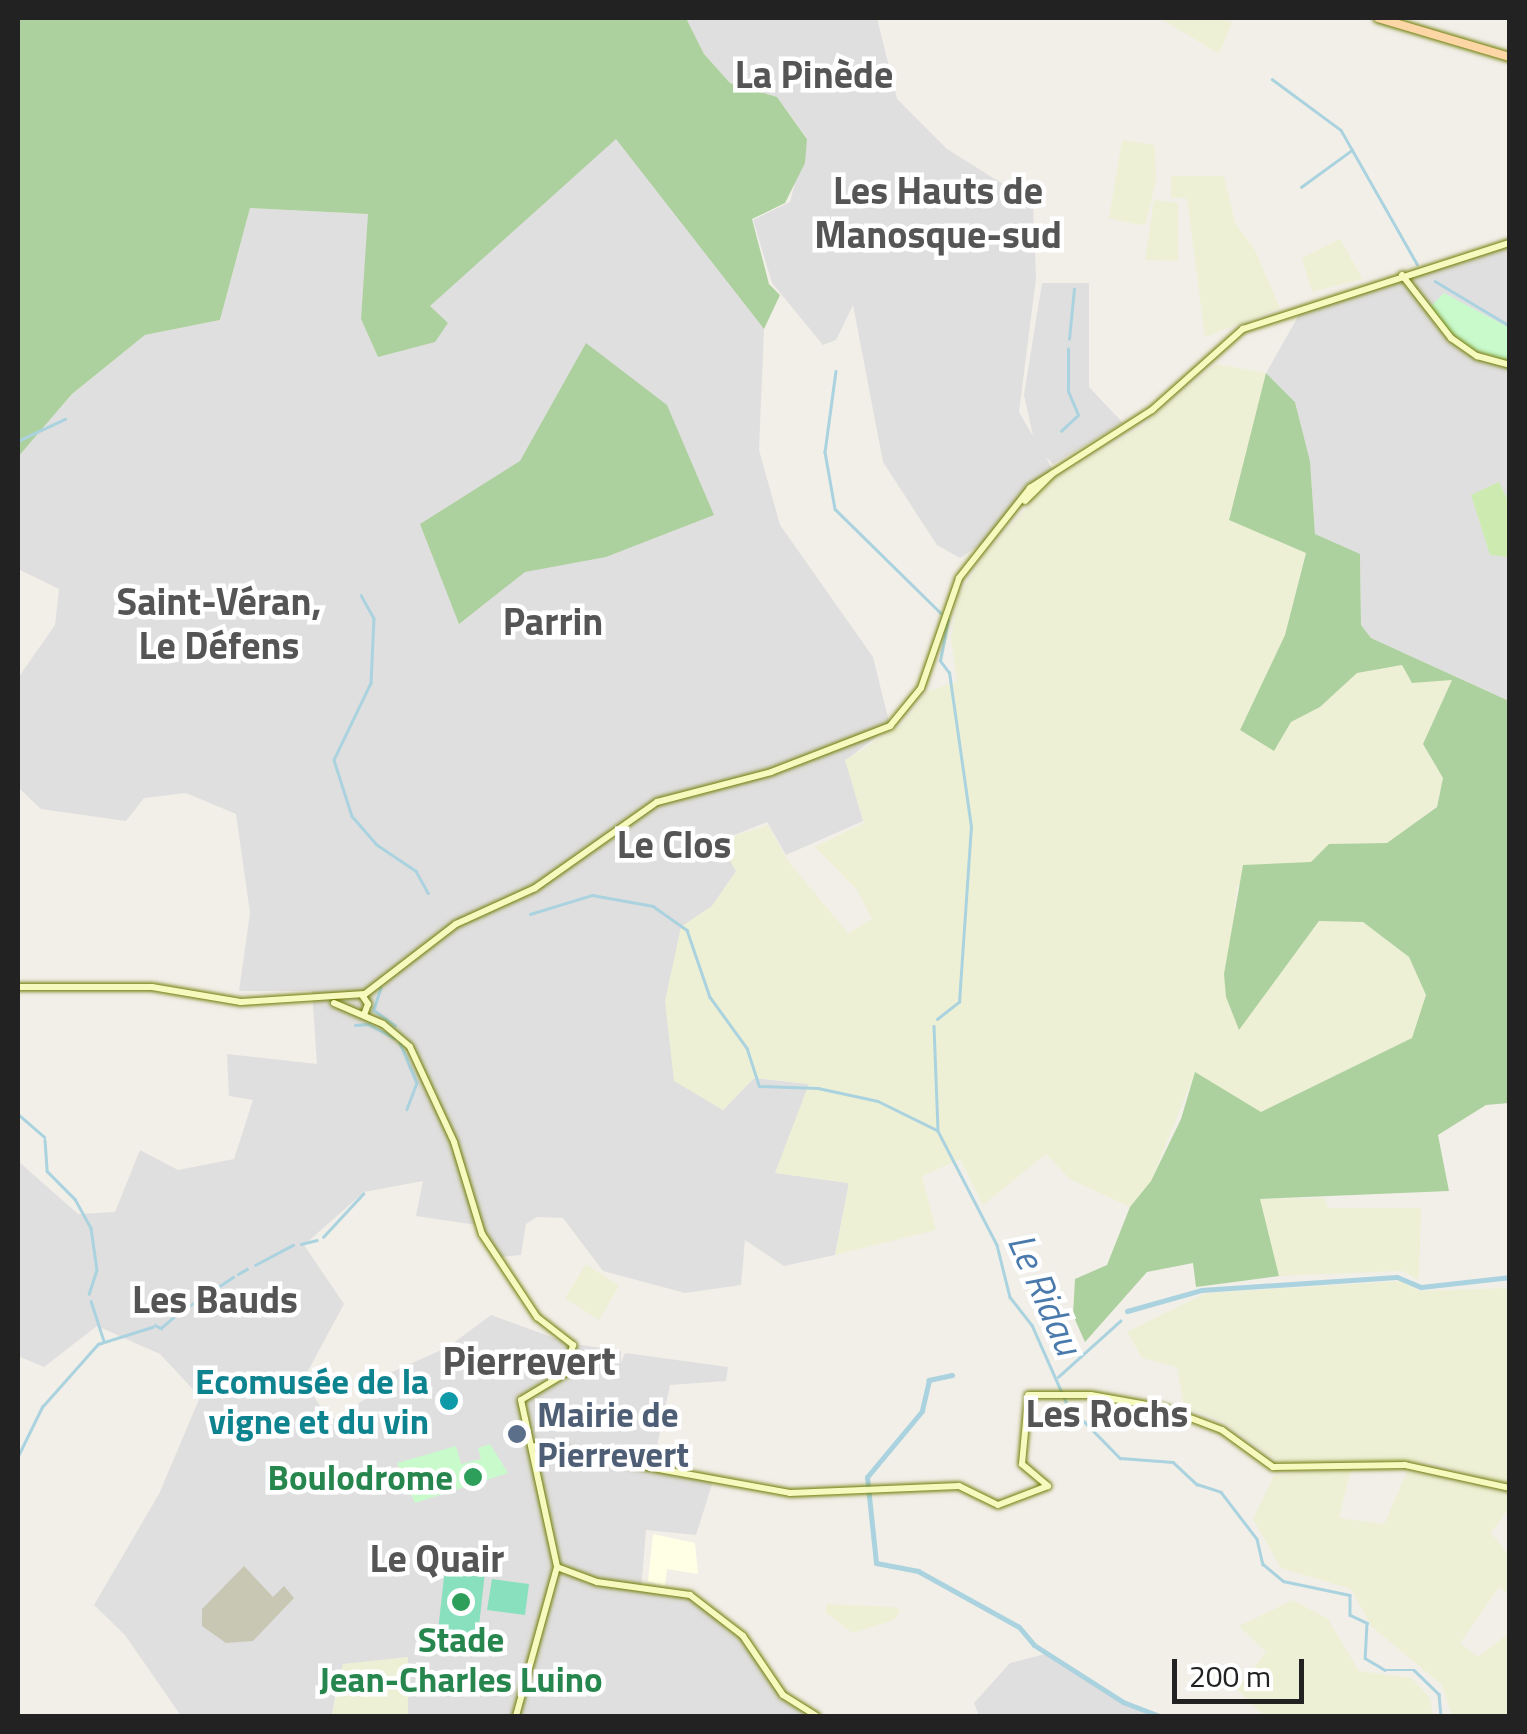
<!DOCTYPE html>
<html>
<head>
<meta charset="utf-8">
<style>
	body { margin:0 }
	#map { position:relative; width:1527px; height:1734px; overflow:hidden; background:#f2efe9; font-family:"Titillium Web",sans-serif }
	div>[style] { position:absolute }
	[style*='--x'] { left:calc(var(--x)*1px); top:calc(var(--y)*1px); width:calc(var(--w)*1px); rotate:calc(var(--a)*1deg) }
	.residential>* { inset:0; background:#e0dfdf }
	.education>* { inset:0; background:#ffffe5 }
	.construction>* { inset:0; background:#c7c7b4 }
	.farmland>* { inset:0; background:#eef0d5 }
	.grass>* { inset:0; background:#cdebb0 }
	.forest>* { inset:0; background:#add19e }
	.park>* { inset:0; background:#c8facc }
	.pitch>* { inset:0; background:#88e0be }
	.stream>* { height:2.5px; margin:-1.25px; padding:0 1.25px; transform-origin:1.25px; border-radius:1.25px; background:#aad3df }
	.canal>* { height:5px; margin:-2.5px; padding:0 2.5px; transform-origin:2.5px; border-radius:2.5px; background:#aad3df }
	.roads { filter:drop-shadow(0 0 2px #707d05) drop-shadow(0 0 2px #707d05) }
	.secondary>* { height:6px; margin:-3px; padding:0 3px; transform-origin:3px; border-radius:3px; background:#f7fabf }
	.primary>* { height:8px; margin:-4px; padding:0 4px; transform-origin:4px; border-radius:4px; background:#fcd6a4 }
	.dots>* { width:28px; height:28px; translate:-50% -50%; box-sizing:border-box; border:5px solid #fff; border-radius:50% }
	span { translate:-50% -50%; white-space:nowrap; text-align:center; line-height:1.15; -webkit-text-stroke:9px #fff; paint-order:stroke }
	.culture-label { font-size:35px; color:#0d838f; font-weight:700 }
	.right { translate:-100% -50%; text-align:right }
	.service-label { font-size:35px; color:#4e5e75; font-weight:700 }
	.left { translate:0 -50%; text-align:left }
	.leisure-label { font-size:35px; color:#27864d; font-weight:700 }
	.neighbourhood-label { font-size:38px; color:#555; font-weight:700 }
	.water-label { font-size:38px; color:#4a7aab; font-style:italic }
	.quarter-label { font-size:40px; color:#555; font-weight:700 }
	.frame { position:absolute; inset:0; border:20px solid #222; pointer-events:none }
	.scale { position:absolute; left:1172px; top:1659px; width:132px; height:45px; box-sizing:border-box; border:5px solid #222; border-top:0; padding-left:12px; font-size:30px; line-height:35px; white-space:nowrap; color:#222; -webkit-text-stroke:8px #fff; paint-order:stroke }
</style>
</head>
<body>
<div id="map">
	<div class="residential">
		<div style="clip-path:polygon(686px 18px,877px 18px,897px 99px,947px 149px,1033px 203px,1036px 278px,1019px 412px,1033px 436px,1024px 395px,1042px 283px,1089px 283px,1089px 387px,1123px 423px,1053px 464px,1046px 457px,1052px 469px,989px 539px,960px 558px,937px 545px,883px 462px,853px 305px,836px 340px,823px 345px,772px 283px,753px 220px,790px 202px,807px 138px,777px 97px,730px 83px,704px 54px)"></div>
		<div style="clip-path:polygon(616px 138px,764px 329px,759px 450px,780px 525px,873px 657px,890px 726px,846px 760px,863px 821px,786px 855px,767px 822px,719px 841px,737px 871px,712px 906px,681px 927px,723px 1110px,754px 1078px,809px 1084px,776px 1173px,849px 1183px,835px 1255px,784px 1266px,745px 1240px,741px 1285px,685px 1293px,603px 1271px,563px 1218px,537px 1217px,526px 1224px,521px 1255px,500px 1257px,477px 1225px,416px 1216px,423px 1181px,364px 1192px,304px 1245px,344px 1304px,303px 1380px,330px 1421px,372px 1395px,392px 1372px,448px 1347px,491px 1315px,568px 1343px,621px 1351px,621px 1363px,625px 1353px,728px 1367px,726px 1381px,670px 1385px,656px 1451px,615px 1454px,614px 1462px,713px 1481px,696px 1535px,646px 1530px,641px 1590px,685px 1596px,711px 1614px,744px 1641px,787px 1703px,813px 1716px,408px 1716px,408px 1657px,339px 1670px,332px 1716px,181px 1716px,125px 1635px,94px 1605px,159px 1494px,200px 1397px,160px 1354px,97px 1326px,44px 1367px,18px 1356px,18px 1161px,78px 1214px,115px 1212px,140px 1150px,178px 1170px,234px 1159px,253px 1100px,229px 1096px,227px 1054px,317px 1064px,312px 991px,239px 991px,250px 913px,236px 814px,186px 793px,144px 798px,126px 821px,41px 809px,18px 787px,18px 678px,55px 625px,59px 589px,18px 569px,18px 457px,72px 394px,145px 335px,220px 320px,250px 208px,369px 214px,361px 319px,378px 356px,489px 247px)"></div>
		<div style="clip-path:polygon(1509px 244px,1509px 701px,1371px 638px,1361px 625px,1360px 555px,1315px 534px,1310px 461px,1295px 402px,1266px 373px,1304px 306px)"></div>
		<div style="clip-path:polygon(1049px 1653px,1103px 1690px,1152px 1716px,979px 1716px,974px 1703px,1010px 1663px)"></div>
	</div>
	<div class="education">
		<div style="clip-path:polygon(653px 1534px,695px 1543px,698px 1574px,667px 1569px,665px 1586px,648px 1581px)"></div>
	</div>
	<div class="construction">
		<div style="clip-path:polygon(244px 1566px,273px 1597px,284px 1586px,294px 1598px,253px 1641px,226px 1643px,202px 1626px,202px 1609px)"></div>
	</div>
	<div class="farmland">
		<div style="clip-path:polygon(1160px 18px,1217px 18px,1232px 22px,1219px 54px)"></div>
		<div style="clip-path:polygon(1122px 140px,1155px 145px,1156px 180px,1146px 223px,1140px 225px,1109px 218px)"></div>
		<div style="clip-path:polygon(1171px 176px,1224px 176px,1235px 223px,1255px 250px,1280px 308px,1205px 337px,1187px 199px,1171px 197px)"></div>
		<div style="clip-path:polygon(1154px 200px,1178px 203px,1178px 261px,1145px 260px)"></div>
		<div style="clip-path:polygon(1340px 239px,1363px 279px,1312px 292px,1302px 258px)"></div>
		<div style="clip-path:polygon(1216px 364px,1266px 373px,1229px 519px,1306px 552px,1285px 635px,1240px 730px,1274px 751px,1291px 722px,1320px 707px,1357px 673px,1402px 665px,1452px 680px,1423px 744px,1443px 778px,1437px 806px,1388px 843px,1330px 844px,1311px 862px,1237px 886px,1226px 997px,1239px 1029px,1319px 921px,1363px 922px,1409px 957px,1426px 995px,1412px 1038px,1261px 1112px,1195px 1073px,1151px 1181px,1130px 1207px,1070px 1179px,1046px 1154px,983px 1205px,960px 1159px,922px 1176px,936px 1230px,835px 1255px,849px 1183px,775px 1173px,809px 1084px,754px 1078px,723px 1110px,674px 1081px,665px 1001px,681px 927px,712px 906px,736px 871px,718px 841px,768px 825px,788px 861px,848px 933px,872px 919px,857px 890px,815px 847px,864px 823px,845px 760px,902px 725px,927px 692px,957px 681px,951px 638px,958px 597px,985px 555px,1051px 481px,1143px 426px)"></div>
		<div style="clip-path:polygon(1325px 1198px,1328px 1208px,1421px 1208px,1419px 1280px,1402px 1271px,1279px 1276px,1260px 1199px)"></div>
		<div style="clip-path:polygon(586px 1264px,619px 1286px,599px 1320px,565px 1298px)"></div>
		<div style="clip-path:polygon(1401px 1281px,1419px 1291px,1509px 1288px,1509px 1484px,1431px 1462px,1279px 1462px,1223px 1421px,1184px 1407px,1177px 1367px,1142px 1358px,1127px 1332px,1206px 1293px)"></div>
		<div style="clip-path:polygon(1351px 1470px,1339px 1518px,1384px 1524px,1407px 1472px,1509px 1494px,1509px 1508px,1491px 1533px,1509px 1555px,1509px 1595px,1499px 1587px,1460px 1643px,1478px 1657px,1509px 1633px,1509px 1716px,1452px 1716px,1442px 1685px,1372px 1627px,1351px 1589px,1281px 1568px,1253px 1519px,1274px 1475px)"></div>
		<div style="clip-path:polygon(1293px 1600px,1328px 1619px,1359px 1671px,1412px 1678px,1430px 1698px,1433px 1716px,1264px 1716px,1237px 1689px,1266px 1652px,1239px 1626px)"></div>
		<div style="clip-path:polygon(827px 1604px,894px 1607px,901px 1610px,894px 1620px,852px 1633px,825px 1612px)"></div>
		<div style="clip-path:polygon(408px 1657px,408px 1716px,332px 1716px,343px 1664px)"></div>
	</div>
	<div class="grass">
		<div style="clip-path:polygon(1499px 482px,1509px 503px,1509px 557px,1490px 555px,1471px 495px)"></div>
	</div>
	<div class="forest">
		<div style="clip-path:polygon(18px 18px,686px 18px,704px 54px,730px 83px,777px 97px,807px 139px,805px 163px,785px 203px,752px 219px,769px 284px,780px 295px,764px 329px,616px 139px,430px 306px,448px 323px,435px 342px,378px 357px,361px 319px,368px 214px,250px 208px,220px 320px,145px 335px,72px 394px,18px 457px)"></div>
		<div style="clip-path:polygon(586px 343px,667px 405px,714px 515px,606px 557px,525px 572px,459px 624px,420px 524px,520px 461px)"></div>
		<div style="clip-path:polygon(1266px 373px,1295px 402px,1310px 461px,1315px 534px,1360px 554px,1361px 625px,1371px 638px,1509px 701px,1509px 1103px,1486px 1105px,1438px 1135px,1449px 1191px,1260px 1199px,1279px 1276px,1196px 1287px,1193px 1263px,1147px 1272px,1085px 1342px,1073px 1315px,1075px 1279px,1107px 1265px,1130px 1207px,1151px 1181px,1181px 1119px,1195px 1072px,1261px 1112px,1412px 1038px,1426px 995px,1409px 957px,1363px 922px,1319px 921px,1239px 1030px,1226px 997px,1224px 974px,1243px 865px,1311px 862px,1329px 844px,1387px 843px,1437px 807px,1443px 778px,1423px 744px,1452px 680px,1412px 683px,1402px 665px,1357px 673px,1320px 707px,1291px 722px,1274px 751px,1240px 730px,1285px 635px,1306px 553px,1229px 520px)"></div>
	</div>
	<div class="park">
		<div style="clip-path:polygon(1444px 293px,1509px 328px,1509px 362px,1472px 349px,1441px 324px,1428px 309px)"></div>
		<div style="clip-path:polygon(490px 1444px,508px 1473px,415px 1503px,397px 1463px,456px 1446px,461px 1464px,481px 1459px,478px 1448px)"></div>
	</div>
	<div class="pitch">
		<div style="clip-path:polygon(445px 1568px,485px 1572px,478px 1635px,438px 1631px)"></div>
		<div style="clip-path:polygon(492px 1579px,529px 1584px,525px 1615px,487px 1610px)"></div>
	</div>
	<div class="stream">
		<div style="--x:1272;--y:79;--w:86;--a:36.5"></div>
		<div style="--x:1341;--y:130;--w:154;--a:60.4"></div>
		<div style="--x:1301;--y:187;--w:63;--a:-36"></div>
		<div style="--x:1435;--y:281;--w:87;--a:31"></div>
		<div style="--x:1069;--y:339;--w:50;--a:-84.3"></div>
		<div style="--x:836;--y:371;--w:82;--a:97.7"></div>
		<div style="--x:825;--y:452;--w:58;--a:80"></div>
		<div style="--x:835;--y:509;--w:148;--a:44.5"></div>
		<div style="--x:1061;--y:431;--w:23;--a:-43"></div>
		<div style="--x:1078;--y:415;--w:26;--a:-113"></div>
		<div style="--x:1068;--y:391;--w:42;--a:-90"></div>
		<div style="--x:18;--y:441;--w:52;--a:-25.1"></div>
		<div style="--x:361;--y:595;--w:26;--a:61"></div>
		<div style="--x:374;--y:618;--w:65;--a:92.6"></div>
		<div style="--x:371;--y:683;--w:85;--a:115.7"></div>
		<div style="--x:334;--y:760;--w:59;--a:72.2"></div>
		<div style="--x:352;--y:816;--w:37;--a:49"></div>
		<div style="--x:376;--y:844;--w:48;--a:34"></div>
		<div style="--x:416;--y:871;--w:25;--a:61"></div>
		<div style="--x:530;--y:914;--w:65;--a:-17"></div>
		<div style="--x:592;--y:895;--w:62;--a:10.2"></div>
		<div style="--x:653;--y:906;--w:42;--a:35.2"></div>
		<div style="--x:687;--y:930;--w:71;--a:71.1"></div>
		<div style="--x:710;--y:997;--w:63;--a:54"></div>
		<div style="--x:747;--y:1048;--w:40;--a:72"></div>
		<div style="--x:759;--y:1086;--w:59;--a:1.9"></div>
		<div style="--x:818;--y:1088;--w:61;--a:12.2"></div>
		<div style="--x:878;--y:1101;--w:66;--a:26.2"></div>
		<div style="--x:381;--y:988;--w:23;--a:108"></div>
		<div style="--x:374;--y:1010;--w:26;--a:36"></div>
		<div style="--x:937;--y:1019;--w:28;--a:-38"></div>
		<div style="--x:959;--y:1002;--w:175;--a:-86.1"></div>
		<div style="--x:971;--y:827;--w:156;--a:-98.1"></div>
		<div style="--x:949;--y:673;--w:15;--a:-127"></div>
		<div style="--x:940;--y:661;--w:42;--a:-79"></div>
		<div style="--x:355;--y:1025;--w:13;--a:-4"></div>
		<div style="--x:368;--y:1024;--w:30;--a:28"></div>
		<div style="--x:934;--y:1026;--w:105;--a:87.8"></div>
		<div style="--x:938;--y:1131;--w:128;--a:62.6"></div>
		<div style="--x:997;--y:1245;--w:54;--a:76"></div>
		<div style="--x:1010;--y:1297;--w:36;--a:52"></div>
		<div style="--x:1032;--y:1325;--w:86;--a:66.1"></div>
		<div style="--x:1067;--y:1404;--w:76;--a:45.5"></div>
		<div style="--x:1120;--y:1458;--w:53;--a:4.3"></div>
		<div style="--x:1173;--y:1462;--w:33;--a:43"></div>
		<div style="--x:1197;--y:1484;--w:25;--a:18"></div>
		<div style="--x:1221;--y:1492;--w:59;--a:52.5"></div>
		<div style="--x:1257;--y:1539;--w:26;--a:77"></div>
		<div style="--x:1263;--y:1564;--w:26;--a:40"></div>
		<div style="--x:1283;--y:1581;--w:68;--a:11.8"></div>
		<div style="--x:1350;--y:1595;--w:20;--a:90"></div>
		<div style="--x:1350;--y:1615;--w:19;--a:25"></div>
		<div style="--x:1367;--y:1623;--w:35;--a:93"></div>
		<div style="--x:1365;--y:1658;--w:23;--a:31"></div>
		<div style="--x:1385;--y:1670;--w:29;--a:0"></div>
		<div style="--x:1414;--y:1670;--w:35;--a:44"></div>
		<div style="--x:1439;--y:1694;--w:22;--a:85"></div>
		<div style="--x:400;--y:1043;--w:43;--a:67"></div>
		<div style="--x:417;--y:1083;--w:28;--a:111"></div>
		<div style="--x:18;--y:1114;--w:35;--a:41"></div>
		<div style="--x:45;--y:1140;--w:31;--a:86"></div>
		<div style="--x:47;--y:1171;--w:40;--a:45"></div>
		<div style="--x:75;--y:1199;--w:33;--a:61"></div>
		<div style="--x:91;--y:1228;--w:42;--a:81.9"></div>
		<div style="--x:97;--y:1270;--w:25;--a:108"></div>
		<div style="--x:323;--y:1237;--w:59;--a:-47.1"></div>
		<div style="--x:301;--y:1244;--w:16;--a:-14"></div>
		<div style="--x:255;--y:1265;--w:43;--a:-27.8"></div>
		<div style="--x:238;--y:1274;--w:10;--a:-29"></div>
		<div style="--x:91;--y:1301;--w:42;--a:72"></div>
		<div style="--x:183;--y:1310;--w:60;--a:-33.4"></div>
		<div style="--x:155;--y:1325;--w:7;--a:27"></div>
		<div style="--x:161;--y:1328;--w:21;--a:-41"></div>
		<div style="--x:1058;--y:1377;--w:84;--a:-42.1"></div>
		<div style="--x:18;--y:1456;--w:55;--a:-63.9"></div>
		<div style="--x:42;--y:1407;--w:84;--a:-48.4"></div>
		<div style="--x:98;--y:1344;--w:57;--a:-17.5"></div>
	</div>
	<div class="canal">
		<div style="--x:1127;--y:1311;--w:77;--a:-15.8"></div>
		<div style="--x:1201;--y:1290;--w:196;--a:-3.8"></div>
		<div style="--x:1397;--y:1277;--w:26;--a:23"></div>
		<div style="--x:1421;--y:1287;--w:90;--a:-6.4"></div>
		<div style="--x:952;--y:1375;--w:24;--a:168"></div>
		<div style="--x:929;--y:1380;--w:32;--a:103"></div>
		<div style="--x:922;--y:1411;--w:86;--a:129.8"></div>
		<div style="--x:867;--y:1477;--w:86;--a:84"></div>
		<div style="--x:876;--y:1563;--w:43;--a:10.8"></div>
		<div style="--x:918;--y:1571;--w:115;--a:29"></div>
		<div style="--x:1019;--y:1627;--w:23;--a:50"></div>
		<div style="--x:1034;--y:1645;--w:106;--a:32.6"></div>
		<div style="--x:1123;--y:1702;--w:39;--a:21"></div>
	</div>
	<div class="roads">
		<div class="secondary">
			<div style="--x:1402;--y:275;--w:80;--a:52.1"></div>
			<div style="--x:1451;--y:338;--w:32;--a:35"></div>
			<div style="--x:1477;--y:356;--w:34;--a:15"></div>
			<div style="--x:1025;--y:501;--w:38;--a:-45"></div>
			<div style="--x:18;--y:987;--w:134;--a:0"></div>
			<div style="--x:152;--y:987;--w:90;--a:9.6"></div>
			<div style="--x:241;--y:1002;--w:124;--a:-3.7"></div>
			<div style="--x:365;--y:994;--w:115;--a:-37.6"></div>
			<div style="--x:456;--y:924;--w:87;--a:-24.5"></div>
			<div style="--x:535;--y:888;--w:149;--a:-35.2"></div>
			<div style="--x:657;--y:802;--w:118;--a:-14.7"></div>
			<div style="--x:771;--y:772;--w:128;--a:-21.1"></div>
			<div style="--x:890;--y:726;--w:49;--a:-50.8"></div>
			<div style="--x:921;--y:688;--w:116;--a:-70.9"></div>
			<div style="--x:959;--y:578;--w:115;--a:-51.7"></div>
			<div style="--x:1030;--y:488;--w:145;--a:-32.6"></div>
			<div style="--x:1152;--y:410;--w:122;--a:-41.7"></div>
			<div style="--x:1243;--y:329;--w:281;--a:-17.9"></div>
			<div style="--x:362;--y:995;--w:11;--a:56"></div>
			<div style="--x:368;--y:1004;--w:12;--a:110"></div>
			<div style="--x:334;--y:1003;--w:53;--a:23.2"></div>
			<div style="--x:383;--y:1024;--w:35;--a:40"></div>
			<div style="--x:410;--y:1047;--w:105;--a:65.1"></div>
			<div style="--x:454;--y:1142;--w:96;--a:73.1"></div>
			<div style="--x:482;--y:1234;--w:100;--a:56.5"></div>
			<div style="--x:537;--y:1317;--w:46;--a:37.9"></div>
			<div style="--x:573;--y:1345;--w:29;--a:104"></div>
			<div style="--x:566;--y:1373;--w:52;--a:149"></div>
			<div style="--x:521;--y:1400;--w:171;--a:77.8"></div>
			<div style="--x:557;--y:1567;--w:155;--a:105.4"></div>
			<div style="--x:1028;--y:1395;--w:63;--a:0"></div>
			<div style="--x:1091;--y:1395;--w:74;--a:10.1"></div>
			<div style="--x:1164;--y:1408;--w:62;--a:20.8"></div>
			<div style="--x:1222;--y:1430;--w:63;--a:36"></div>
			<div style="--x:1273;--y:1467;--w:132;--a:-0.9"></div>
			<div style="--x:1405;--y:1465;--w:107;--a:12.4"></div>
			<div style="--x:532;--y:1446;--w:262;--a:10.3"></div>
			<div style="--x:790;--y:1493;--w:169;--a:-2.4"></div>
			<div style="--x:959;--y:1486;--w:43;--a:26"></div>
			<div style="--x:998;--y:1505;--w:53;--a:-20.8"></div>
			<div style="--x:1048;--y:1486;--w:34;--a:-140"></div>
			<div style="--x:1022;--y:1464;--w:65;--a:-84.7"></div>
			<div style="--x:557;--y:1567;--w:43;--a:20.6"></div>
			<div style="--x:597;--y:1582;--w:94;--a:8"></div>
			<div style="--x:690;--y:1595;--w:67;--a:37.7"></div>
			<div style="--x:743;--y:1636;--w:71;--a:55.9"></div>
			<div style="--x:783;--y:1695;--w:40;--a:32"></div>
		</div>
		<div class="primary">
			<div style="--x:1378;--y:18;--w:138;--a:16.5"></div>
		</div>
	</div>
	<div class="dots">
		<div style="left:449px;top:1401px;background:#0f9aa8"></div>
		<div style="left:517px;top:1434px;background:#5c6f8a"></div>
		<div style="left:473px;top:1477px;background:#2e9e5b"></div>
		<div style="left:461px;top:1602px;background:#2e9e5b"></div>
	</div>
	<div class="culture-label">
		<span class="right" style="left:429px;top:1401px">Ecomusée de la<br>vigne et du vin</span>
	</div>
	<div class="service-label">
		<span class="left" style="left:537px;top:1434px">Mairie de<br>Pierrevert</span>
	</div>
	<div class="leisure-label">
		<span class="right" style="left:453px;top:1477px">Boulodrome</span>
		<span style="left:461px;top:1659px">Stade<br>Jean-Charles Luino</span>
	</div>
	<div class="neighbourhood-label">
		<span style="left:814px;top:75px">La Pinède</span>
		<span style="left:938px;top:213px">Les Hauts de<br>Manosque-sud</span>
		<span style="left:219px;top:624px">Saint-Véran,<br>Le Défens</span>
		<span style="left:553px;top:622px">Parrin</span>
		<span style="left:674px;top:845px">Le Clos</span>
		<span style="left:215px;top:1300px">Les Bauds</span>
		<span style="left:1107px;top:1414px">Les Rochs</span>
		<span style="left:437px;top:1559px">Le Quair</span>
	</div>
	<div class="water-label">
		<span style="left:1045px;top:1294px;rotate:66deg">Le Ridau</span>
	</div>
	<div class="quarter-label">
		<span style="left:529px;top:1361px">Pierrevert</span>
	</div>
	<div class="frame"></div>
	<div class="scale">200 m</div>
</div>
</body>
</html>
